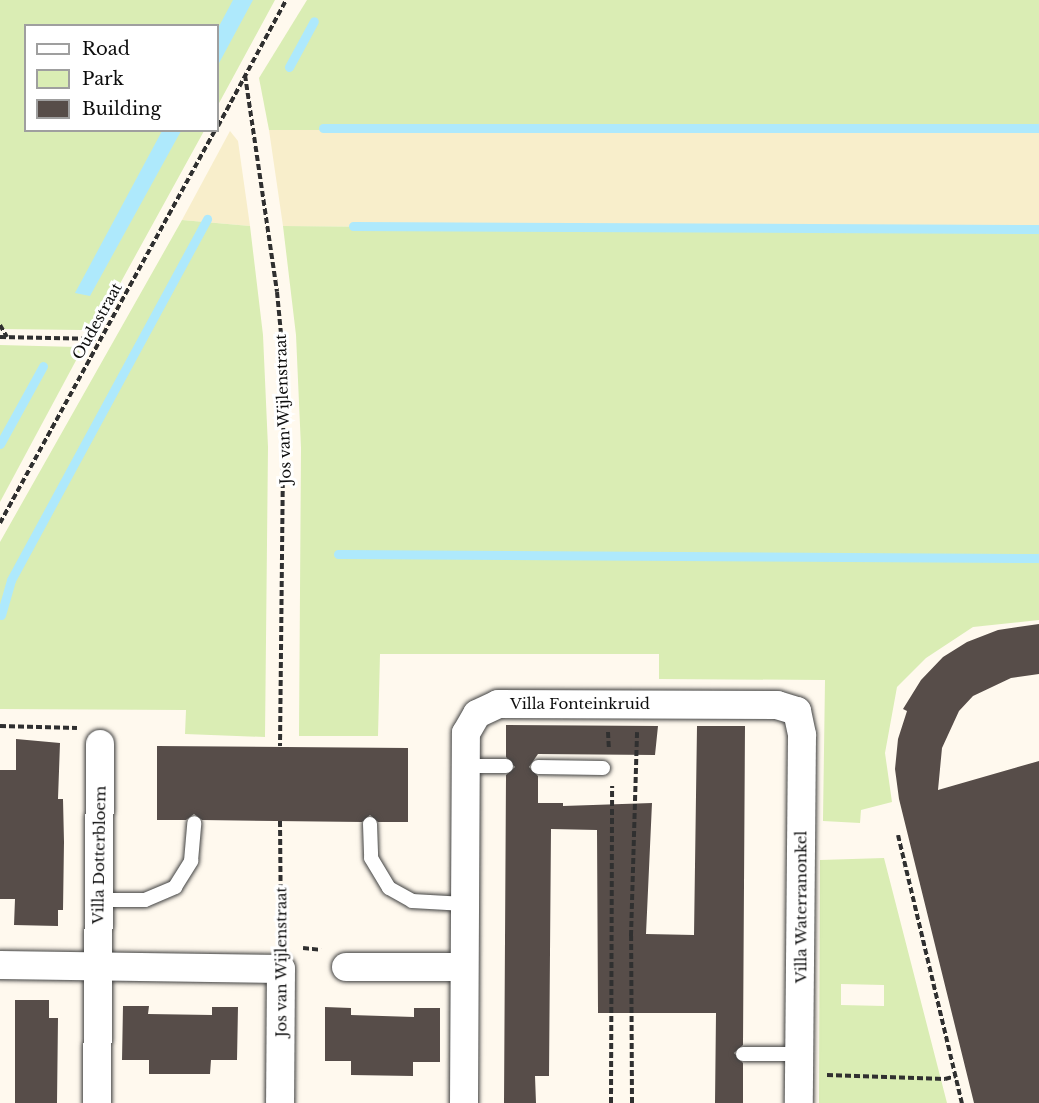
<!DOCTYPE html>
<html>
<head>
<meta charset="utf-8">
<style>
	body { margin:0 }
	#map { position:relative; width:1039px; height:1103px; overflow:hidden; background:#fff9ee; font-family:"Libre Baskerville",serif }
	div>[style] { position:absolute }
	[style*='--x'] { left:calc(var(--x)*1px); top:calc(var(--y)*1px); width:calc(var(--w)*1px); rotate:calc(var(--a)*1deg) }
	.farmland>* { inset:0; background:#f8eecb }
	.green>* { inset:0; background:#daedb4 }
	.water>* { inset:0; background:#aee9fc }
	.stream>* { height:9px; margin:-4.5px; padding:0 4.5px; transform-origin:4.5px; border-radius:4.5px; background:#aee9fc }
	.building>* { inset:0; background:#574d49 }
	.path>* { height:4px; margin-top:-2px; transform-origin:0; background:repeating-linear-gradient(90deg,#303030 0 6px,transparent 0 9px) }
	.roads { filter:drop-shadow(0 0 2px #414141) drop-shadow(0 0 2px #414141) }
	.service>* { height:14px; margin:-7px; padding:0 7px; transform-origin:7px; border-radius:7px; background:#fff }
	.minor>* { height:28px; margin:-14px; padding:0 14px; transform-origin:14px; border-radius:14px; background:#fff }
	span { translate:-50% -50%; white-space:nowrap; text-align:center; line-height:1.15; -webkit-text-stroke:6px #fff; paint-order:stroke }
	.street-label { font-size:15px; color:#0e0e0e }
	.legend { position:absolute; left:24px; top:24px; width:195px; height:108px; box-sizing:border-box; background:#fff; border:2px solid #9f9f9f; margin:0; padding:8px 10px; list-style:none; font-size:18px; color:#0e0e0e }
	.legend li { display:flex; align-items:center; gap:12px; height:30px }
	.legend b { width:30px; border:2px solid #9f9f9f }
</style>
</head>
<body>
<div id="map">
	<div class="farmland">
		<div style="clip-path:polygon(665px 128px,1039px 130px,1039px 233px,283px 226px,269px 130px)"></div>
		<div style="clip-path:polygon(230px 131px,238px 141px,250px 226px,182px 220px)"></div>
	</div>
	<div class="green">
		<div style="clip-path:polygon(0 0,275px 0,218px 105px,218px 26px,26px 26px,26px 130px,204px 131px,100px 320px,84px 330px,0 329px)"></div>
		<div style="clip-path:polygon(307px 0,1039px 0,1039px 130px,269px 130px,259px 78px)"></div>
		<div style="clip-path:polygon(182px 220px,250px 226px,263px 335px,268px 447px,265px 737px,185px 734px,186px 710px,0 709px,0 542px)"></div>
		<div style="clip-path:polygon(283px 226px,1039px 233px,1039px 620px,973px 627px,926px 658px,897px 687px,885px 753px,892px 802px,861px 810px,860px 823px,823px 821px,825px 680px,659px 679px,659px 654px,380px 654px,378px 736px,299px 736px,301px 448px,296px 335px)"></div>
		<div style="clip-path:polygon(0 345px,77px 347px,80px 353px,0 502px)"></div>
		<div style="clip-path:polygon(evenodd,884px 858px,947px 1103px,819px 1103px,820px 860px,884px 858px,841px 984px,884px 985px,884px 1006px,841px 1005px,841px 984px)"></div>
	</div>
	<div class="water">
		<div style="clip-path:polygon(233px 0,253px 0,218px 65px,218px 28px)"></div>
		<div style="clip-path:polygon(162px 131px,181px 131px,90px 296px,75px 293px)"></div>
	</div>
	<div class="stream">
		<div style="--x:289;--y:67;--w:52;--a:-61.5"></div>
		<div style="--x:323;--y:128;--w:716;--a:0"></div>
		<div style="--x:353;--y:226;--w:686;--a:0.25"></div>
		<div style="--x:0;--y:444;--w:89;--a:-61.1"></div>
		<div style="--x:338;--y:554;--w:701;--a:0.33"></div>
		<div style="--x:1;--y:615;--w:36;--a:-74"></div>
		<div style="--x:11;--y:580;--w:411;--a:-61.5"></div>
	</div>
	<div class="building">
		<div style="clip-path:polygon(1039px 624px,1039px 674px,1011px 678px,973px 696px,959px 711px,942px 748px,938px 790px,1039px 761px,1039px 1103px,974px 1103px,899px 799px,895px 769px,898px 739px,907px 711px,903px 709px,921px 680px,943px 657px,967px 642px,998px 630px)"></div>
		<div style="clip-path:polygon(506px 725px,658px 726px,655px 755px,538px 754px,529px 767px,538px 776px,538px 803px,563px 803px,563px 806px,652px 803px,646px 934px,694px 935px,697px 726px,745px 726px,743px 1045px,734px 1053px,743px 1063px,743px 1103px,715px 1103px,716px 1013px,598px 1013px,597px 830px,551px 829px,549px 1076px,535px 1076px,536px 1103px,504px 1103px,506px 775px,515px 767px,506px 757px)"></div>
		<div style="clip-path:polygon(16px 739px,60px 743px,58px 799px,63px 799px,64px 842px,63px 910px,58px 910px,58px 926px,14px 925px,15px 899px,0 899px,0 770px,16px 770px)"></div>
		<div style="clip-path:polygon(157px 746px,408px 748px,408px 822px,378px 822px,370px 815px,362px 822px,202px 820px,194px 814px,186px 820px,157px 820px)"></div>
		<div style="clip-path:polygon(15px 1000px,49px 1000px,49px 1018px,58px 1018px,57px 1103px,15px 1103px)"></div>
		<div style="clip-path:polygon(123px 1006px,149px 1006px,148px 1014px,212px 1015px,212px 1007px,238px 1007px,237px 1060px,211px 1060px,210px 1074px,149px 1074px,149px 1060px,122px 1060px)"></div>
		<div style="clip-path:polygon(325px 1007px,351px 1008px,351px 1015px,414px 1017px,414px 1008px,440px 1008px,440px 1062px,413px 1062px,413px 1076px,351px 1075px,351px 1061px,325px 1061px)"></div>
	</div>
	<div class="path">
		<div style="--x:245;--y:75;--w:219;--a:81.6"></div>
		<div style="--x:277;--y:292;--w:73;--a:84.5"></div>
		<div style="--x:284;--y:365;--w:381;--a:90.6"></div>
		<div style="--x:218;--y:126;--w:143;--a:-61.6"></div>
		<div style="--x:0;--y:325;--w:14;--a:60"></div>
		<div style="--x:0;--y:337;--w:101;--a:1.1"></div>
		<div style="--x:0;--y:523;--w:448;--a:-61.3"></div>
		<div style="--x:0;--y:726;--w:77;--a:1.5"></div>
		<div style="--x:608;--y:732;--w:17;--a:87"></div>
		<div style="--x:280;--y:821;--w:119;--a:89.5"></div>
		<div style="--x:898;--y:835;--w:276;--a:76.6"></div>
		<div style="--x:303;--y:948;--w:18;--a:6"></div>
		<div style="--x:827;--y:1075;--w:118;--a:1.9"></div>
		<div style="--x:945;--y:1079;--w:11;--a:-15"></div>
		<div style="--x:611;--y:1103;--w:317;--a:-89.8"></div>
		<div style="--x:632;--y:1103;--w:167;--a:-90.3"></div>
		<div style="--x:631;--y:936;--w:204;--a:-88.3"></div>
	</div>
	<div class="roads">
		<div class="service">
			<div style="--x:466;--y:766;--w:40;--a:0"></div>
			<div style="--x:538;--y:767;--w:65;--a:0.9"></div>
			<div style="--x:370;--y:824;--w:34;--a:88"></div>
			<div style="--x:371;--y:858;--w:35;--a:59"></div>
			<div style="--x:389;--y:888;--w:26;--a:29"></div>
			<div style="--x:412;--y:901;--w:53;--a:3.2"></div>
			<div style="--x:99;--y:900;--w:46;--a:0"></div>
			<div style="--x:145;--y:900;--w:33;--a:-23"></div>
			<div style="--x:175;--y:887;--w:31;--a:-58"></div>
			<div style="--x:191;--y:861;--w:38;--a:-85"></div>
			<div style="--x:743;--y:1054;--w:57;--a:0"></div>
		</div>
		<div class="minor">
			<div style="--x:0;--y:965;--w:281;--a:0.8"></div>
			<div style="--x:281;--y:969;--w:134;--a:90.4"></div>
			<div style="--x:346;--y:967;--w:118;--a:0"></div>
			<div style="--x:97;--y:1103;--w:359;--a:-89.5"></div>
			<div style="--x:464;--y:1103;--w:370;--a:-89.7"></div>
			<div style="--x:466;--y:733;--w:22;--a:-60"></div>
			<div style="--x:477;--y:714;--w:23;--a:-25"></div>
			<div style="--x:498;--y:704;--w:279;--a:0.2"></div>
			<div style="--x:777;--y:705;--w:21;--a:17"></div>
			<div style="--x:797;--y:711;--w:25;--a:78"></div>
			<div style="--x:802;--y:735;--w:368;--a:90.5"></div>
		</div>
	</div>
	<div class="street-label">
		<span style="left:97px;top:321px;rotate:-61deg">Oudestraat</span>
		<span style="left:283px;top:409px;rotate:-92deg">Jos van Wijlenstraat</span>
		<span style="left:580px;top:704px">Villa Fonteinkruid</span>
		<span style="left:99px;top:855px;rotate:-89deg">Villa Dotterbloem</span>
		<span style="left:801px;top:907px;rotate:-90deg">Villa Waterranonkel</span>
		<span style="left:281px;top:962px;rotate:-90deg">Jos van Wijlenstraat</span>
	</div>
	<ul class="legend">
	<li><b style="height:8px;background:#fff"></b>Road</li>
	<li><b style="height:16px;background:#daedb4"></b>Park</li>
	<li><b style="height:16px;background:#574d49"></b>Building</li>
	</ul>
</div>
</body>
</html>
